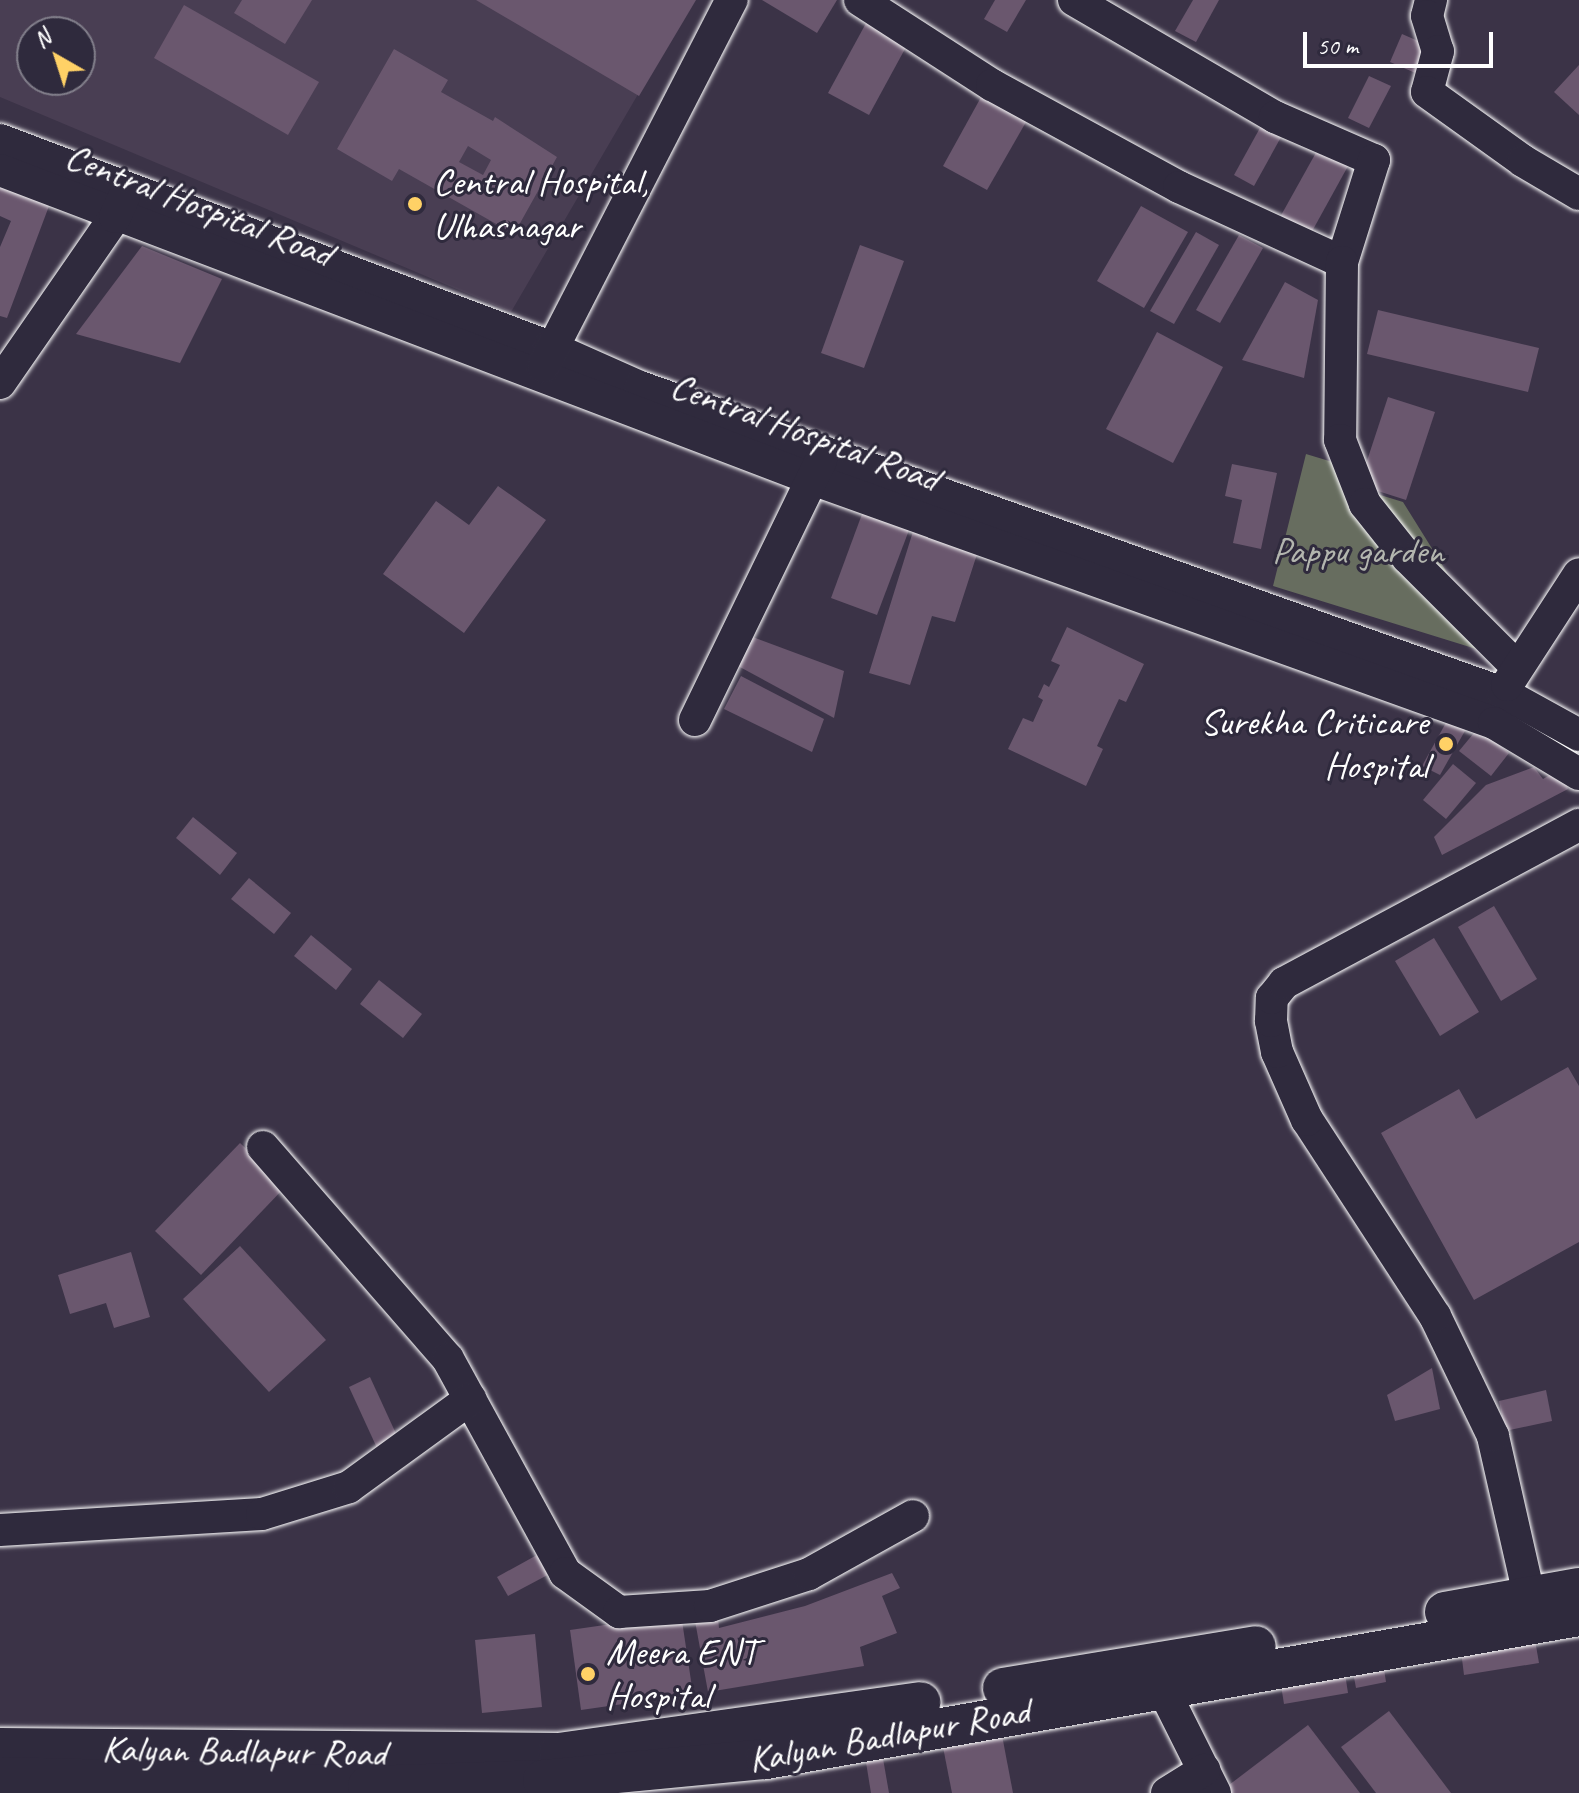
<!DOCTYPE html>
<html>
<head>
<meta charset="utf-8">
<style>
	body { margin:0 }
	#map { position:relative; width:1579px; height:1793px; overflow:hidden; background:#3b3347; font-family:Caveat,sans-serif }
	div>[style] { position:absolute }
	[style*='--x'] { left:calc(var(--x)*1px); top:calc(var(--y)*1px); width:calc(var(--w)*1px); rotate:calc(var(--a)*1deg) }
	.built>* { inset:0; background:#493e53 }
	.green>* { inset:0; background:#676d5f }
	.building>* { inset:0; background:#6a576e }
	.roads { filter:drop-shadow(0 0 2px #fff) drop-shadow(0 0 2px #fff) }
	.minor>* { height:32px; margin:-16px; padding:0 16px; transform-origin:16px; border-radius:16px; background:#2f2a3d }
	.major>* { height:40px; margin:-20px; padding:0 20px; transform-origin:20px; border-radius:20px; background:#2f2a3d }
	.dots>* { width:22px; height:22px; translate:-50% -50%; box-sizing:border-box; border:4px solid #2f2a3d; border-radius:50% }
	span { translate:-50% -50%; white-space:nowrap; text-align:center; line-height:1.15; -webkit-text-stroke:6px #2f2a3d; paint-order:stroke }
	.poi-label { font-size:38px; color:#fff }
	.left { translate:0 -50%; text-align:left }
	.right { translate:-100% -50%; text-align:right }
	.street-label { font-size:38px; color:#fff }
	.park-label { font-size:38px; color:#b3b6af }
	.north { position:absolute; left:16px; top:16px; width:80px; height:80px; box-sizing:border-box; background:#2f2a3d; border:2px solid #827f8b; border-radius:50%; rotate:321deg; font-size:22px; font-weight:700; line-height:32px; text-align:center; color:#fff }
	.north::after { content:''; display:block; margin:auto; width:28px; height:36px; background:#ffd166; clip-path:polygon(50% 0,100% 100%,50% 72%,0 100%) }
	.scale { position:absolute; left:1303px; top:32px; width:190px; height:36px; box-sizing:border-box; border:4px solid #fff; border-top:0; padding-left:10px; font-size:24px; line-height:28px; white-space:nowrap; color:#fff; -webkit-text-stroke:6px #2f2a3d; paint-order:stroke }
</style>
</head>
<body>
<div id="map">
	<div class="built">
		<div style="clip-path:polygon(evenodd,0 0,693px 0,511px 312px,0 97px,0 0,32px 32px,80px 32px,80px 80px,32px 80px,32px 32px)"></div>
	</div>
	<div class="green">
		<div style="clip-path:polygon(1306px 454px,1359px 470px,1354px 487px,1403px 502px,1466px 603px,1486px 652px,1273px 586px)"></div>
	</div>
	<div class="building">
		<div style="clip-path:polygon(242px 0,312px 0,285px 44px,234px 13px)"></div>
		<div style="clip-path:polygon(476px 0,696px 0,639px 96px)"></div>
		<div style="clip-path:polygon(762px 0,837px 0,817px 33px)"></div>
		<div style="clip-path:polygon(995px 0,1026px 0,1007px 32px,984px 19px)"></div>
		<div style="clip-path:polygon(1193px 0,1219px 0,1196px 42px,1175px 31px)"></div>
		<div style="clip-path:polygon(184px 5px,319px 82px,288px 135px,154px 58px)"></div>
		<div style="clip-path:polygon(871px 14px,912px 36px,869px 115px,828px 93px)"></div>
		<div style="clip-path:polygon(1402px 34px,1432px 47px,1420px 75px,1390px 62px)"></div>
		<div style="clip-path:polygon(evenodd,394px 49px,448px 80px,441px 92px,493px 121px,495px 117px,557px 157px,514px 234px,399px 169px,392px 181px,337px 149px,394px 49px,468px 146px,491px 160px,483px 175px,459px 162px,468px 146px)"></div>
		<div style="clip-path:polygon(1579px 65px,1579px 115px,1554px 92px)"></div>
		<div style="clip-path:polygon(1369px 76px,1391px 86px,1369px 128px,1348px 118px)"></div>
		<div style="clip-path:polygon(985px 90px,1030px 115px,987px 190px,943px 166px)"></div>
		<div style="clip-path:polygon(1266px 117px,1286px 128px,1254px 186px,1234px 175px)"></div>
		<div style="clip-path:polygon(1323px 140px,1353px 157px,1310px 235px,1279px 219px)"></div>
		<div style="clip-path:polygon(0 177px,49px 206px,7px 318px,0 316px,0 247px,11px 221px,0 216px)"></div>
		<div style="clip-path:polygon(1141px 206px,1188px 232px,1144px 308px,1097px 281px)"></div>
		<div style="clip-path:polygon(1196px 232px,1219px 245px,1174px 324px,1150px 311px)"></div>
		<div style="clip-path:polygon(1239px 235px,1263px 248px,1220px 323px,1196px 310px)"></div>
		<div style="clip-path:polygon(860px 245px,904px 261px,864px 368px,821px 353px)"></div>
		<div style="clip-path:polygon(142px 246px,222px 279px,180px 363px,76px 334px)"></div>
		<div style="clip-path:polygon(1285px 282px,1318px 300px,1304px 378px,1242px 360px)"></div>
		<div style="clip-path:polygon(1378px 310px,1539px 348px,1528px 392px,1367px 354px)"></div>
		<div style="clip-path:polygon(1157px 332px,1223px 367px,1173px 463px,1106px 429px)"></div>
		<div style="clip-path:polygon(1388px 397px,1435px 412px,1406px 500px,1359px 485px)"></div>
		<div style="clip-path:polygon(1232px 464px,1277px 473px,1261px 549px,1233px 543px,1242px 500px,1225px 496px)"></div>
		<div style="clip-path:polygon(498px 486px,546px 520px,464px 633px,383px 574px,436px 501px,469px 525px)"></div>
		<div style="clip-path:polygon(865px 506px,912px 522px,877px 615px,831px 598px)"></div>
		<div style="clip-path:polygon(915px 525px,980px 545px,955px 622px,932px 616px,910px 685px,869px 673px)"></div>
		<div style="clip-path:polygon(1067px 627px,1144px 664px,1126px 702px,1119px 699px,1097px 746px,1103px 749px,1086px 786px,1008px 749px,1023px 718px,1033px 722px,1043px 700px,1038px 697px,1044px 684px,1049px 687px,1060px 665px,1051px 661px)"></div>
		<div style="clip-path:polygon(750px 636px,844px 671px,834px 718px,738px 666px)"></div>
		<div style="clip-path:polygon(741px 676px,824px 719px,812px 752px,724px 709px)"></div>
		<div style="clip-path:polygon(1448px 719px,1466px 729px,1440px 775px,1422px 766px)"></div>
		<div style="clip-path:polygon(1478px 728px,1509px 753px,1491px 776px,1459px 751px)"></div>
		<div style="clip-path:polygon(1453px 764px,1476px 783px,1446px 819px,1423px 800px)"></div>
		<div style="clip-path:polygon(1534px 767px,1543px 779px,1560px 769px,1568px 789px,1442px 855px,1434px 837px,1486px 785px)"></div>
		<div style="clip-path:polygon(193px 817px,237px 853px,220px 875px,176px 838px)"></div>
		<div style="clip-path:polygon(249px 878px,291px 913px,274px 934px,231px 899px)"></div>
		<div style="clip-path:polygon(1494px 906px,1537px 979px,1501px 1001px,1458px 927px)"></div>
		<div style="clip-path:polygon(311px 935px,352px 969px,336px 990px,294px 956px)"></div>
		<div style="clip-path:polygon(1434px 938px,1479px 1012px,1440px 1036px,1395px 961px)"></div>
		<div style="clip-path:polygon(379px 980px,422px 1014px,403px 1038px,360px 1004px)"></div>
		<div style="clip-path:polygon(1568px 1067px,1579px 1086px,1579px 1242px,1474px 1300px,1381px 1133px,1459px 1089px,1476px 1119px)"></div>
		<div style="clip-path:polygon(240px 1143px,286px 1186px,201px 1275px,155px 1231px)"></div>
		<div style="clip-path:polygon(240px 1246px,326px 1340px,269px 1392px,183px 1299px)"></div>
		<div style="clip-path:polygon(131px 1252px,150px 1317px,114px 1328px,106px 1303px,70px 1314px,58px 1275px)"></div>
		<div style="clip-path:polygon(1432px 1368px,1440px 1409px,1395px 1421px,1387px 1395px)"></div>
		<div style="clip-path:polygon(370px 1377px,398px 1438px,377px 1448px,349px 1387px)"></div>
		<div style="clip-path:polygon(1546px 1390px,1552px 1421px,1505px 1431px,1499px 1401px)"></div>
		<div style="clip-path:polygon(546px 1550px,557px 1570px,508px 1596px,497px 1577px)"></div>
		<div style="clip-path:polygon(892px 1573px,900px 1588px,882px 1596px,897px 1633px,860px 1647px,864px 1666px,708px 1692px,695px 1621px,718px 1618px,719px 1628px,805px 1606px)"></div>
		<div style="clip-path:polygon(681px 1614px,693px 1694px,581px 1710px,570px 1630px)"></div>
		<div style="clip-path:polygon(535px 1634px,542px 1707px,482px 1713px,475px 1640px)"></div>
		<div style="clip-path:polygon(1535px 1640px,1539px 1663px,1464px 1675px,1461px 1651px)"></div>
		<div style="clip-path:polygon(1382px 1656px,1386px 1682px,1356px 1688px,1351px 1661px)"></div>
		<div style="clip-path:polygon(1343px 1661px,1348px 1693px,1284px 1704px,1279px 1673px)"></div>
		<div style="clip-path:polygon(1389px 1711px,1451px 1793px,1376px 1793px,1341px 1747px)"></div>
		<div style="clip-path:polygon(1308px 1725px,1360px 1793px,1230px 1793px,1225px 1788px)"></div>
		<div style="clip-path:polygon(1001px 1730px,1013px 1793px,952px 1793px,942px 1742px)"></div>
		<div style="clip-path:polygon(881px 1747px,889px 1793px,871px 1793px,864px 1750px)"></div>
	</div>
	<div class="roads">
		<div class="minor">
			<div style="--x:860;--y:0;--w:157;--a:32.8"></div>
			<div style="--x:992;--y:85;--w:213;--a:28.6"></div>
			<div style="--x:1179;--y:187;--w:179;--a:24.7"></div>
			<div style="--x:1074;--y:0;--w:233;--a:30.2"></div>
			<div style="--x:1275;--y:117;--w:108;--a:23.5"></div>
			<div style="--x:1374;--y:160;--w:107;--a:107.4"></div>
			<div style="--x:1342;--y:262;--w:178;--a:90.6"></div>
			<div style="--x:1340;--y:440;--w:69;--a:68.7"></div>
			<div style="--x:1365;--y:504;--w:69;--a:51.5"></div>
			<div style="--x:1408;--y:558;--w:153;--a:45"></div>
			<div style="--x:1431;--y:0;--w:16;--a:104"></div>
			<div style="--x:1427;--y:16;--w:37;--a:73"></div>
			<div style="--x:1438;--y:51;--w:42;--a:105"></div>
			<div style="--x:1427;--y:92;--w:118;--a:35.7"></div>
			<div style="--x:1523;--y:161;--w:65;--a:30.5"></div>
			<div style="--x:0;--y:140;--w:588;--a:20.62"></div>
			<div style="--x:550;--y:347;--w:98;--a:24"></div>
			<div style="--x:640;--y:387;--w:916;--a:19.52"></div>
			<div style="--x:1503;--y:693;--w:87;--a:28.9"></div>
			<div style="--x:0;--y:170;--w:869;--a:20.83"></div>
			<div style="--x:812;--y:479;--w:724;--a:19.69"></div>
			<div style="--x:1494;--y:723;--w:99;--a:31"></div>
			<div style="--x:543;--y:367;--w:413;--a:-62.8"></div>
			<div style="--x:0;--y:383;--w:202;--a:-55.3"></div>
			<div style="--x:115;--y:217;--w:22;--a:-66"></div>
			<div style="--x:1507;--y:685;--w:132;--a:-57"></div>
			<div style="--x:695;--y:720;--w:289;--a:-64.1"></div>
			<div style="--x:263;--y:1147;--w:281;--a:48.9"></div>
			<div style="--x:448;--y:1359;--w:244;--a:61.3"></div>
			<div style="--x:565;--y:1573;--w:67;--a:35.8"></div>
			<div style="--x:619;--y:1612;--w:91;--a:-3.8"></div>
			<div style="--x:710;--y:1606;--w:104;--a:-17.9"></div>
			<div style="--x:809;--y:1574;--w:119;--a:-29.1"></div>
			<div style="--x:0;--y:1530;--w:262;--a:-3.5"></div>
			<div style="--x:262;--y:1514;--w:91;--a:-17.2"></div>
			<div style="--x:349;--y:1487;--w:150;--a:-36"></div>
			<div style="--x:1534;--y:1617;--w:186;--a:-102.8"></div>
			<div style="--x:1493;--y:1436;--w:133;--a:-115.8"></div>
			<div style="--x:1435;--y:1316;--w:234;--a:-123.1"></div>
			<div style="--x:1307;--y:1120;--w:74;--a:-113.8"></div>
			<div style="--x:1277;--y:1052;--w:32;--a:-101"></div>
			<div style="--x:1271;--y:1021;--w:23;--a:-88"></div>
			<div style="--x:1272;--y:998;--w:19;--a:-51"></div>
			<div style="--x:1284;--y:983;--w:335;--a:-28.2"></div>
			<div style="--x:1154;--y:1671;--w:136;--a:63.4"></div>
			<div style="--x:1167;--y:1793;--w:44;--a:-31.9"></div>
		</div>
		<div class="major">
			<div style="--x:1445;--y:1612;--w:136;--a:-10.2"></div>
			<div style="--x:1003;--y:1688;--w:256;--a:-9.4"></div>
			<div style="--x:0;--y:1748;--w:559;--a:0.51"></div>
			<div style="--x:559;--y:1753;--w:365;--a:-8"></div>
			<div style="--x:0;--y:1777;--w:368;--a:1.4"></div>
			<div style="--x:368;--y:1786;--w:175;--a:-2"></div>
			<div style="--x:543;--y:1780;--w:224;--a:-5.4"></div>
			<div style="--x:766;--y:1759;--w:825;--a:-9.98"></div>
		</div>
	</div>
	<div class="dots">
		<div style="left:415px;top:204px;background:#ffd166"></div>
		<div style="left:1446px;top:744px;background:#ffd166"></div>
		<div style="left:588px;top:1674px;background:#ffd166"></div>
	</div>
	<div class="poi-label">
		<span class="left" style="left:433px;top:204px">Central Hospital,<br>Ulhasnagar</span>
		<span class="right" style="left:1428px;top:744px">Surekha Criticare<br>Hospital</span>
		<span class="left" style="left:606px;top:1674px">Meera ENT<br>Hospital</span>
	</div>
	<div class="street-label">
		<span style="left:199px;top:205px;rotate:21deg">Central Hospital Road</span>
		<span style="left:805px;top:432px;rotate:20deg">Central Hospital Road</span>
		<span style="left:889px;top:1735px;rotate:-10deg">Kalyan Badlapur Road</span>
		<span style="left:244px;top:1751px;rotate:1deg">Kalyan Badlapur Road</span>
	</div>
	<div class="park-label">
		<span style="left:1358px;top:551px">Pappu garden</span>
	</div>
	<div class="north">N</div>
	<div class="scale">50 m</div>
</div>
</body>
</html>
